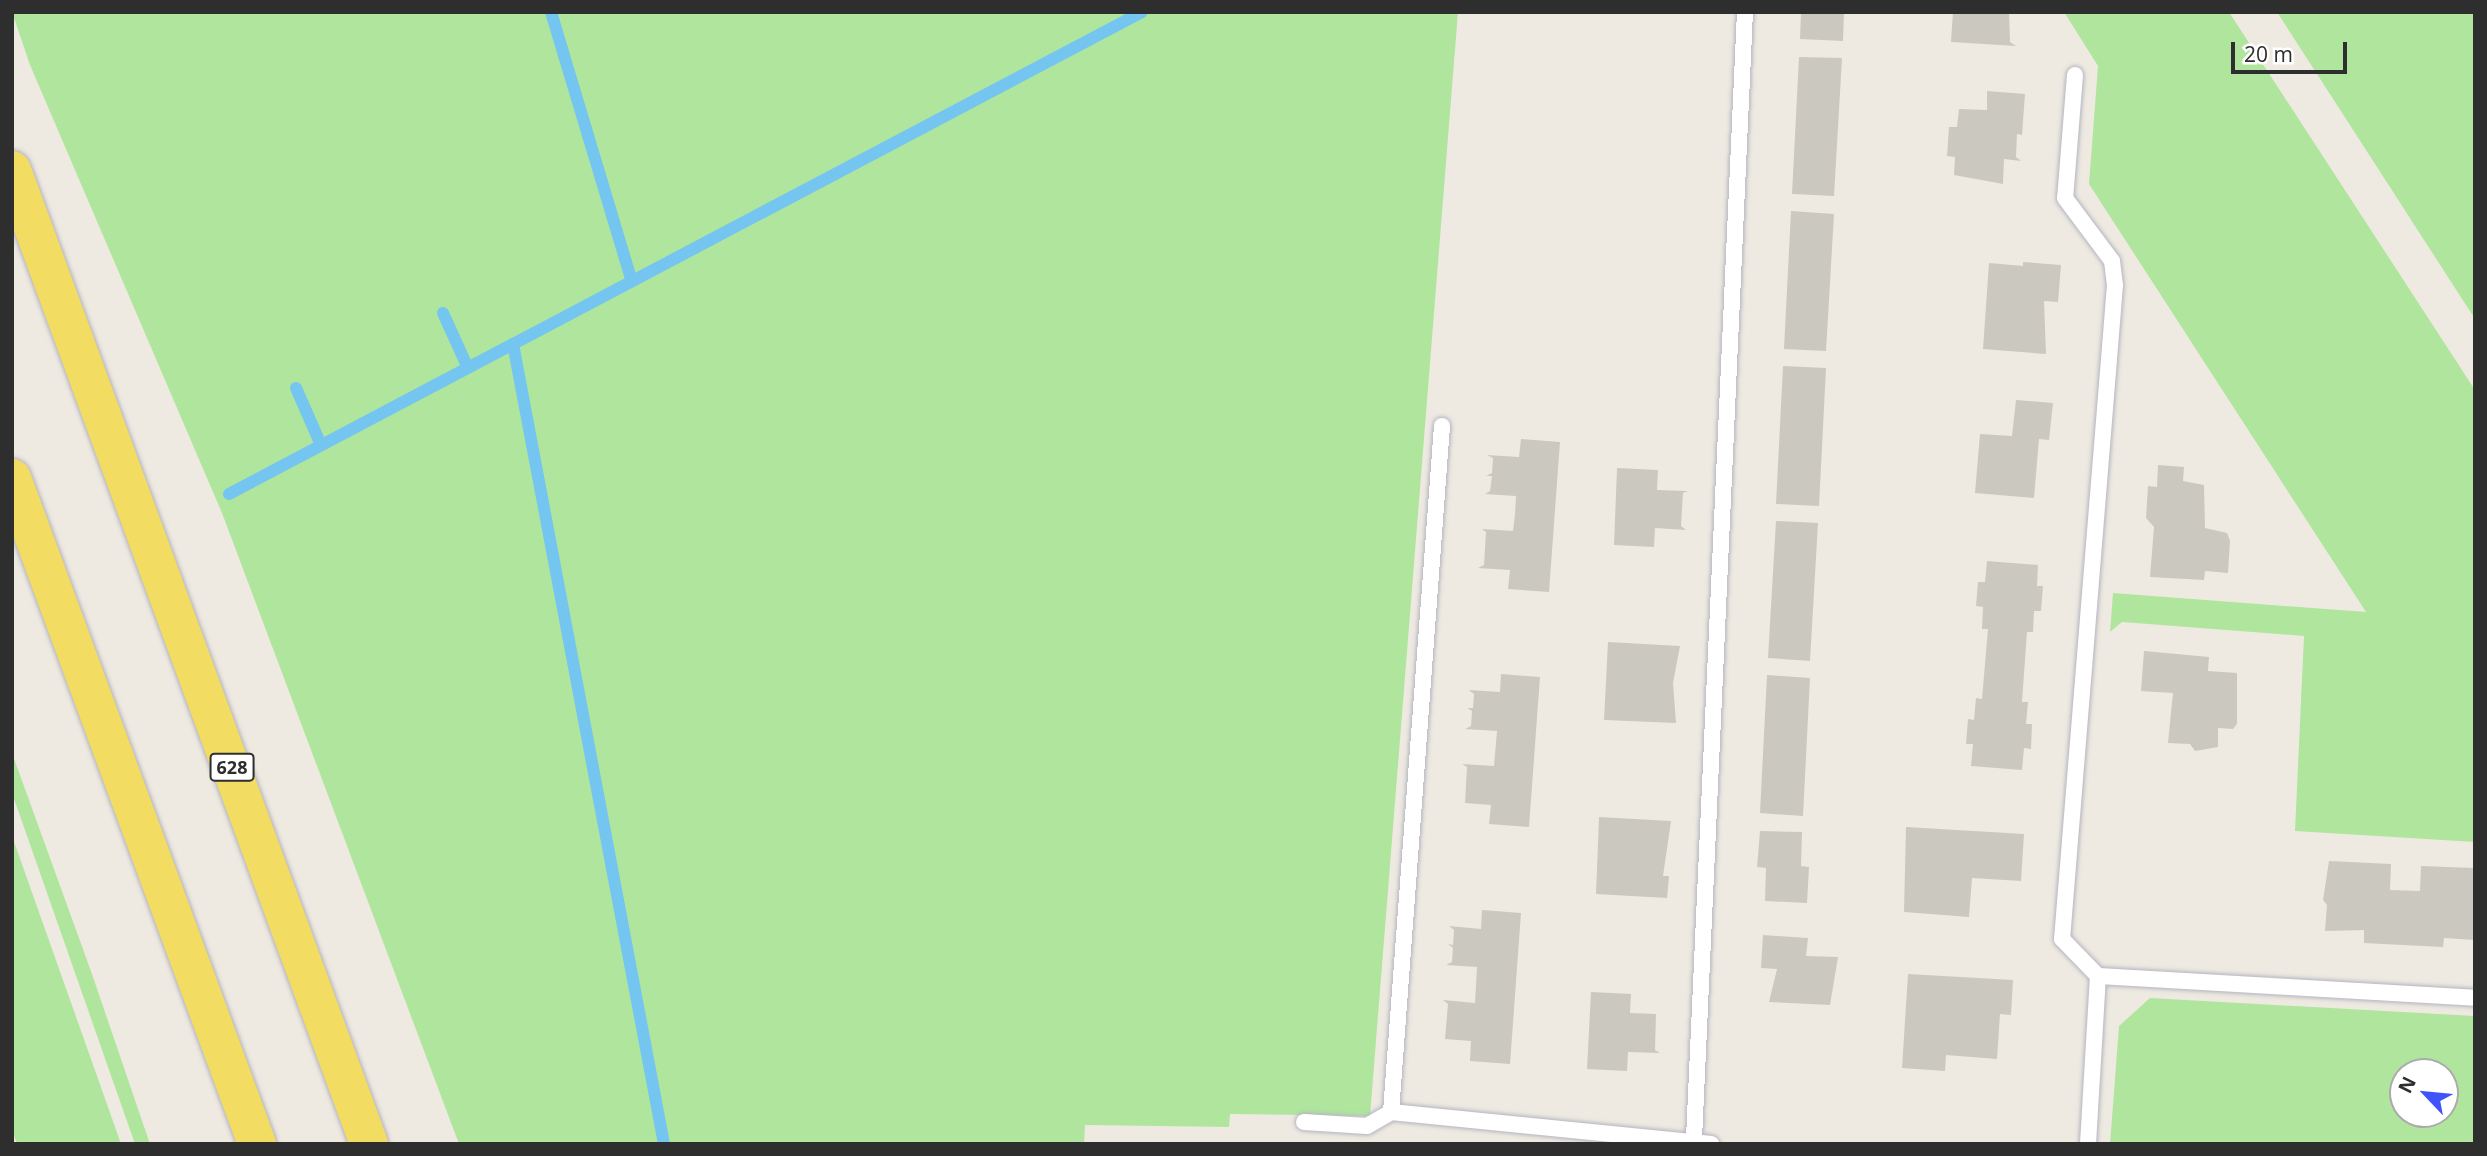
<!DOCTYPE html>
<html>
<head>
<meta charset="utf-8">
<style>
	body { margin:0 }
	#map { position:relative; width:2487px; height:1156px; overflow:hidden; background:#efeae1; font-family:"Open Sans",sans-serif }
	div>[style] { position:absolute }
	[style*='--x'] { left:calc(var(--x)*1px); top:calc(var(--y)*1px); width:calc(var(--w)*1px); rotate:calc(var(--a)*1deg) }
	.green>* { inset:0; background:#b0e59e }
	.stream>* { height:12px; margin:-6px; padding:0 6px; transform-origin:6px; border-radius:6px; background:#74c5f0 }
	.building>* { inset:0; background:#cbc8bf }
	.roads { filter:drop-shadow(0 0 2px #b4b5c1) drop-shadow(0 0 2px #b4b5c1) }
	.lane>* { height:16px; margin:-8px; padding:0 8px; transform-origin:8px; border-radius:8px; background:#fff }
	.primary>* { height:38px; margin:-19px; padding:0 19px; transform-origin:19px; border-radius:19px; background:#f2dd62 }
	span { translate:-50% -50%; white-space:nowrap; text-align:center; line-height:1.15; -webkit-text-stroke:7px #fff; paint-order:stroke }
	.shield-label span { padding:2px 5px; background:#fff; border:2px solid; border-radius:5px; -webkit-text-stroke-width:0 }
	.shield-label { font-size:18px; color:#2e2e2e; font-weight:700 }
	.frame { position:absolute; inset:0; border:14px solid #2e2e2e; pointer-events:none }
	.north { position:absolute; left:2389px; top:1058px; width:70px; height:70px; box-sizing:border-box; background:#fff; border:2px solid #ababab; border-radius:50%; rotate:296deg; font-size:19px; font-weight:700; line-height:28px; text-align:center; color:#2e2e2e }
	.north::after { content:''; display:block; margin:auto; width:24px; height:32px; background:#4154fb; clip-path:polygon(50% 0,100% 100%,50% 72%,0 100%) }
	.scale { position:absolute; left:2231px; top:42px; width:116px; height:32px; box-sizing:border-box; border:4px solid #2e2e2e; border-top:0; padding-left:9px; font-size:21px; line-height:24px; white-space:nowrap; color:#2e2e2e; -webkit-text-stroke:5px #fff; paint-order:stroke }
</style>
</head>
<body>
<div id="map">
	<div class="green">
		<div style="clip-path:polygon(12px 12px,1458px 12px,1370px 1116px,1230px 1114px,1229px 1127px,1085px 1125px,1084px 1144px,459px 1144px,222px 513px,30px 65px)"></div>
		<div style="clip-path:polygon(2064px 12px,2229px 12px,2475px 390px,2475px 842px,2295px 831px,2304px 636px,2122px 622px,2110px 632px,2113px 593px,2366px 612px,2089px 184px,2098px 66px)"></div>
		<div style="clip-path:polygon(2277px 12px,2475px 12px,2475px 319px)"></div>
		<div style="clip-path:polygon(12px 753px,92px 974px,150px 1144px,135px 1144px,12px 793px)"></div>
		<div style="clip-path:polygon(12px 836px,114px 1124px,121px 1144px,17px 1144px,12px 1130px)"></div>
		<div style="clip-path:polygon(evenodd,2150px 998px,2475px 1016px,2475px 1144px,2110px 1144px,2119px 1026px,2150px 998px,2403px 1072px,2445px 1072px,2445px 1114px,2403px 1114px,2403px 1072px)"></div>
	</div>
	<div class="stream">
		<div style="--x:551;--y:12;--w:279;--a:73.3"></div>
		<div style="--x:443;--y:313;--w:60;--a:65.6"></div>
		<div style="--x:513;--y:344;--w:814;--a:79.31"></div>
		<div style="--x:296;--y:388;--w:62;--a:66.3"></div>
		<div style="--x:229;--y:494;--w:1032;--a:-27.83"></div>
	</div>
	<div class="building">
		<div style="clip-path:polygon(1801px 12px,1844px 12px,1843px 41px,1800px 39px)"></div>
		<div style="clip-path:polygon(1953px 12px,2009px 12px,2010px 42px,2016px 46px,1951px 42px)"></div>
		<div style="clip-path:polygon(1799px 57px,1842px 58px,1834px 196px,1792px 194px)"></div>
		<div style="clip-path:polygon(1987px 91px,2025px 94px,2022px 135px,2017px 134px,2016px 157px,2021px 161px,2004px 159px,2003px 184px,1954px 175px,1955px 157px,1947px 156px,1949px 127px,1957px 127px,1959px 109px,1987px 110px)"></div>
		<div style="clip-path:polygon(1791px 211px,1834px 214px,1826px 351px,1784px 349px)"></div>
		<div style="clip-path:polygon(2023px 262px,2061px 265px,2058px 302px,2044px 301px,2046px 354px,1983px 349px,1989px 263px,2023px 266px)"></div>
		<div style="clip-path:polygon(1783px 366px,1826px 368px,1819px 506px,1776px 504px)"></div>
		<div style="clip-path:polygon(2016px 400px,2053px 403px,2049px 440px,2039px 439px,2034px 498px,1975px 493px,1980px 434px,2012px 436px)"></div>
		<div style="clip-path:polygon(1521px 439px,1560px 442px,1549px 592px,1508px 589px,1510px 570px,1478px 568px,1484px 565px,1485px 548px,1486px 532px,1482px 529px,1513px 531px,1515px 514px,1516px 496px,1485px 494px,1490px 491px,1492px 476px,1486px 476px,1492px 473px,1493px 458px,1487px 455px,1519px 457px)"></div>
		<div style="clip-path:polygon(2158px 465px,2184px 467px,2183px 481px,2204px 485px,2205px 528px,2227px 533px,2230px 541px,2228px 573px,2205px 571px,2204px 580px,2150px 577px,2154px 527px,2146px 518px,2148px 486px,2157px 487px)"></div>
		<div style="clip-path:polygon(1617px 468px,1658px 470px,1657px 490px,1688px 491px,1683px 493px,1682px 509px,1681px 526px,1686px 530px,1655px 528px,1654px 547px,1614px 545px)"></div>
		<div style="clip-path:polygon(1776px 521px,1818px 523px,1810px 661px,1768px 658px)"></div>
		<div style="clip-path:polygon(1987px 561px,2038px 565px,2037px 586px,2043px 586px,2041px 611px,2034px 611px,2033px 632px,2027px 632px,2022px 702px,2028px 702px,2026px 724px,2032px 724px,2031px 749px,2024px 748px,2022px 770px,1971px 766px,1973px 744px,1966px 744px,1968px 719px,1974px 720px,1976px 698px,1982px 699px,1988px 629px,1982px 629px,1983px 607px,1976px 606px,1978px 582px,1985px 582px)"></div>
		<div style="clip-path:polygon(1608px 642px,1680px 646px,1673px 683px,1676px 723px,1604px 720px)"></div>
		<div style="clip-path:polygon(2144px 651px,2209px 657px,2208px 671px,2237px 673px,2237px 724px,2233px 729px,2218px 728px,2218px 747px,2195px 751px,2190px 744px,2168px 743px,2173px 693px,2141px 691px)"></div>
		<div style="clip-path:polygon(1501px 674px,1540px 677px,1529px 827px,1489px 824px,1491px 805px,1465px 803px,1467px 767px,1462px 764px,1494px 766px,1497px 731px,1465px 729px,1471px 726px,1472px 711px,1467px 708px,1473px 708px,1474px 694px,1469px 690px,1500px 692px)"></div>
		<div style="clip-path:polygon(1767px 675px,1810px 678px,1803px 816px,1760px 813px)"></div>
		<div style="clip-path:polygon(1599px 817px,1671px 821px,1663px 876px,1669px 876px,1667px 898px,1596px 894px)"></div>
		<div style="clip-path:polygon(1906px 827px,2024px 834px,2021px 881px,1972px 878px,1969px 917px,1904px 912px)"></div>
		<div style="clip-path:polygon(1760px 831px,1802px 832px,1801px 866px,1809px 867px,1807px 903px,1765px 901px,1766px 868px,1757px 867px)"></div>
		<div style="clip-path:polygon(2329px 861px,2391px 864px,2390px 890px,2420px 891px,2421px 866px,2475px 868px,2475px 940px,2444px 938px,2443px 947px,2403px 945px,2364px 943px,2364px 930px,2325px 931px,2327px 905px,2323px 900px)"></div>
		<div style="clip-path:polygon(1482px 910px,1521px 913px,1510px 1064px,1470px 1061px,1471px 1041px,1445px 1039px,1448px 1004px,1443px 1000px,1475px 1003px,1477px 967px,1446px 965px,1452px 962px,1453px 948px,1448px 944px,1453px 945px,1454px 930px,1449px 926px,1481px 929px)"></div>
		<div style="clip-path:polygon(1763px 935px,1808px 938px,1806px 956px,1838px 957px,1830px 1005px,1769px 1002px,1777px 969px,1761px 968px)"></div>
		<div style="clip-path:polygon(1908px 974px,2013px 980px,2011px 1015px,2000px 1014px,1997px 1059px,1946px 1055px,1945px 1071px,1902px 1068px)"></div>
		<div style="clip-path:polygon(1591px 992px,1631px 994px,1630px 1013px,1656px 1014px,1655px 1050px,1660px 1053px,1628px 1052px,1627px 1071px,1587px 1069px)"></div>
	</div>
	<div class="roads">
		<div class="lane">
			<div style="--x:2075;--y:75;--w:123;--a:94.6"></div>
			<div style="--x:2065;--y:198;--w:79;--a:53.3"></div>
			<div style="--x:2112;--y:261;--w:24;--a:83"></div>
			<div style="--x:2115;--y:285;--w:656;--a:94.63"></div>
			<div style="--x:2062;--y:939;--w:52;--a:45.8"></div>
			<div style="--x:2098;--y:976;--w:378;--a:3.3"></div>
			<div style="--x:1391;--y:1112;--w:688;--a:-85.75"></div>
			<div style="--x:1304;--y:1122;--w:63;--a:3.6"></div>
			<div style="--x:1367;--y:1126;--w:28;--a:-30"></div>
			<div style="--x:1391;--y:1112;--w:322;--a:5.7"></div>
			<div style="--x:1694;--y:1139;--w:1128;--a:-87.41"></div>
			<div style="--x:2088;--y:1144;--w:168;--a:-86.6"></div>
		</div>
		<div class="primary">
			<div style="--x:12;--y:170;--w:1037;--a:69.87"></div>
			<div style="--x:12;--y:478;--w:710;--a:69.8"></div>
		</div>
	</div>
	<div class="shield-label">
		<span style="left:232px;top:767px">628</span>
	</div>
	<div class="frame"></div>
	<div class="north">N</div>
	<div class="scale">20 m</div>
</div>
</body>
</html>
